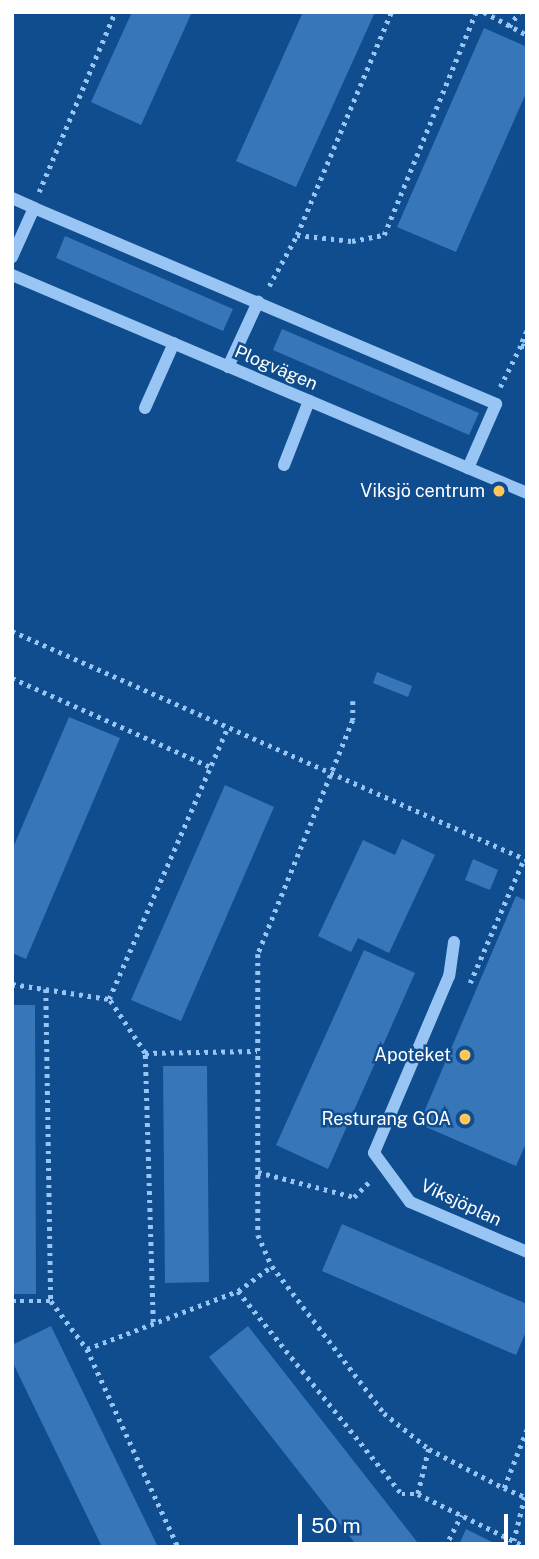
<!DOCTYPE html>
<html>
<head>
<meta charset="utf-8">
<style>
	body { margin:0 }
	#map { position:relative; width:539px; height:1559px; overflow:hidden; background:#0f4d8f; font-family:"Public Sans",sans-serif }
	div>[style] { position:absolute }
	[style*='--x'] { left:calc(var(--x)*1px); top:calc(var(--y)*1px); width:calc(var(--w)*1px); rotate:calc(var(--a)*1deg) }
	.building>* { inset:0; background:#3777b9 }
	.path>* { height:4.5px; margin-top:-2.25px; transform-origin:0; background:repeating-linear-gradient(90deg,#98c5f3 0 3.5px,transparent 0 8.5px) }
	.minor>* { height:12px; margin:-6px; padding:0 6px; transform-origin:6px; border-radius:6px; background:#98c5f3 }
	.dots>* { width:19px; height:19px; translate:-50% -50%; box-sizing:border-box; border:4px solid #0f4d8f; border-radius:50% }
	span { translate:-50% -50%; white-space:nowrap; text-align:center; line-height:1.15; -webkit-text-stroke:5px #0f4d8f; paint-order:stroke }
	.street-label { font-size:18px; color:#fff }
	.poi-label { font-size:18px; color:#fff }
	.right { translate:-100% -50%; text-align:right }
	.frame { position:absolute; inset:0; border:14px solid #fff; pointer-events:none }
	.scale { position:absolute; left:298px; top:1514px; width:210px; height:32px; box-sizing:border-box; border:4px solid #fff; border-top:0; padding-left:9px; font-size:21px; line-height:24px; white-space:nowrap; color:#fff; -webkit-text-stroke:5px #0f4d8f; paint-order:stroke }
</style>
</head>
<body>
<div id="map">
	<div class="building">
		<div style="clip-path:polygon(132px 12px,192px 12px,141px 125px,91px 102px)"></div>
		<div style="clip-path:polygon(303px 12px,375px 12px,296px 187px,236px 161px)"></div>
		<div style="clip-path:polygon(484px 28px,527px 47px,527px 91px,456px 252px,397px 227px)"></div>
		<div style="clip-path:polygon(65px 236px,233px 309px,223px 331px,56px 258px)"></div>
		<div style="clip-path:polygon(282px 329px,479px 413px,469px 435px,273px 350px)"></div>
		<div style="clip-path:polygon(377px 672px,412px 686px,408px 697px,373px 683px)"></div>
		<div style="clip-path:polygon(69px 717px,120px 738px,26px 959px,12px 953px,12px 850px)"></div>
		<div style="clip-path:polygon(225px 785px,274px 807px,181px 1021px,131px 1000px)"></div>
		<div style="clip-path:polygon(402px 839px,435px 855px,389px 953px,358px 938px,351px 952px,318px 936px,363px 840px,395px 855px)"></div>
		<div style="clip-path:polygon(473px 859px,498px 870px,490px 890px,465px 880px)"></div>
		<div style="clip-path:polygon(516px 896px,527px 901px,527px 1141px,516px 1166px,419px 1124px)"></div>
		<div style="clip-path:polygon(364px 950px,415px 973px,328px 1169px,276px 1145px)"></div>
		<div style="clip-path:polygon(12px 1005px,35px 1005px,36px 1294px,12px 1294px)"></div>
		<div style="clip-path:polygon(163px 1066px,207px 1066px,209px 1282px,165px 1283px)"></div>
		<div style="clip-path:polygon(342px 1224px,527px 1304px,527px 1329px,516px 1355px,322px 1271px)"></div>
		<div style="clip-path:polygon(51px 1326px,158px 1547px,102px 1547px,12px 1361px,12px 1345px)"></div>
		<div style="clip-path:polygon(248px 1326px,421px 1547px,358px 1547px,209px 1357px)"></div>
		<div style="clip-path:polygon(466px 1529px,502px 1547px,458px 1547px)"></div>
	</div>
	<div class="path">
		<div style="--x:484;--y:12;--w:49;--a:28.1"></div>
		<div style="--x:509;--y:27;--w:18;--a:-56"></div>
		<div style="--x:39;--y:192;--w:195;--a:-67.1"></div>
		<div style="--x:297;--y:235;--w:55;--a:6.2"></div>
		<div style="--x:352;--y:241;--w:33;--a:-11"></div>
		<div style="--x:384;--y:235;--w:241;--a:-67.6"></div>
		<div style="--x:269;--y:286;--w:58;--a:-61.2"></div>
		<div style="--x:297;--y:235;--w:242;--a:-67.1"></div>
		<div style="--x:527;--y:331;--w:15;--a:113"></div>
		<div style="--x:521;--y:345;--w:6;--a:18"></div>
		<div style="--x:500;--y:387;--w:47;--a:-63.4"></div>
		<div style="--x:12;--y:631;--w:564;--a:23.97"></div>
		<div style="--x:12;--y:678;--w:216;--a:24.1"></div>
		<div style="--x:353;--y:701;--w:19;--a:90"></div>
		<div style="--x:353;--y:720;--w:253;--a:112.1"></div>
		<div style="--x:258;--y:954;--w:281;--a:90"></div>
		<div style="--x:258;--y:1235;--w:34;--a:66"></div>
		<div style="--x:272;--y:1266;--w:185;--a:52.7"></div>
		<div style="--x:384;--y:1413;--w:58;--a:38.7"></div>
		<div style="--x:429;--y:1449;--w:46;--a:103.7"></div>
		<div style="--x:418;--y:1494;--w:120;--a:26.1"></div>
		<div style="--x:470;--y:983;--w:135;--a:-66.5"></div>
		<div style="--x:12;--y:984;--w:98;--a:8.8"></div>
		<div style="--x:46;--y:989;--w:312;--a:89.1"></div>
		<div style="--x:145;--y:1053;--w:112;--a:-1"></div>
		<div style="--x:258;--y:1172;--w:99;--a:14.6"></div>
		<div style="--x:354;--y:1197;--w:24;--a:-45"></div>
		<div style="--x:238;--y:1291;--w:261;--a:51.1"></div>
		<div style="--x:402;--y:1494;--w:16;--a:0"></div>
		<div style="--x:12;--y:1301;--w:39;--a:0"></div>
		<div style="--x:51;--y:1301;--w:60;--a:53.1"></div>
		<div style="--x:87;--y:1349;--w:162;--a:-21"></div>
		<div style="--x:238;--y:1291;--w:42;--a:-36.3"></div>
		<div style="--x:153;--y:1322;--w:269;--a:-91.7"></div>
		<div style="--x:145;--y:1053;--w:65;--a:-123.7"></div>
		<div style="--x:109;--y:999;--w:295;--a:-66.4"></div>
		<div style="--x:87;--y:1349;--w:218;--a:65.3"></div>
		<div style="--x:429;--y:1449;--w:85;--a:27.5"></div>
		<div style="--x:504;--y:1488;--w:63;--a:-68.7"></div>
		<div style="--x:504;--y:1488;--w:23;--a:23"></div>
		<div style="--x:525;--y:1497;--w:45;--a:104"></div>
		<div style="--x:445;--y:1547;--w:36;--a:-63"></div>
	</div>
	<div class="minor">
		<div style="--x:12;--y:198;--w:24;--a:24"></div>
		<div style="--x:34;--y:208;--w:54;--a:114.2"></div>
		<div style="--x:34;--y:208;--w:502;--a:22.99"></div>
		<div style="--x:496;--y:404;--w:70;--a:113.6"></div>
		<div style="--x:12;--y:275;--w:559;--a:22.94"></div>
		<div style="--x:228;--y:367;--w:72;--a:-65.2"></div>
		<div style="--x:145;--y:408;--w:71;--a:-66"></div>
		<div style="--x:284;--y:465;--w:69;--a:-68.7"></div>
		<div style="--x:454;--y:942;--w:34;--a:98"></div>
		<div style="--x:449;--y:976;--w:192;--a:113"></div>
		<div style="--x:374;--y:1153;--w:61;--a:53.7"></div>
		<div style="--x:410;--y:1202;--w:127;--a:23.1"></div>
	</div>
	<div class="dots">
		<div style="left:499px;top:491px;background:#ffc75a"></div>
		<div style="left:465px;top:1055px;background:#ffc75a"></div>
		<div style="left:465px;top:1119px;background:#ffc75a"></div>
	</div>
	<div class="street-label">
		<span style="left:276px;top:368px;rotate:23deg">Plogvägen</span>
		<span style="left:461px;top:1203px;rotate:25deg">Viksjöplan</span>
	</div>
	<div class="poi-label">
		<span class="right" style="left:485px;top:491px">Viksjö centrum</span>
		<span class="right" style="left:451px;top:1055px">Apoteket</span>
		<span class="right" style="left:451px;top:1119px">Resturang GOA</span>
	</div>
	<div class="frame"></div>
	<div class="scale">50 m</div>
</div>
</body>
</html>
